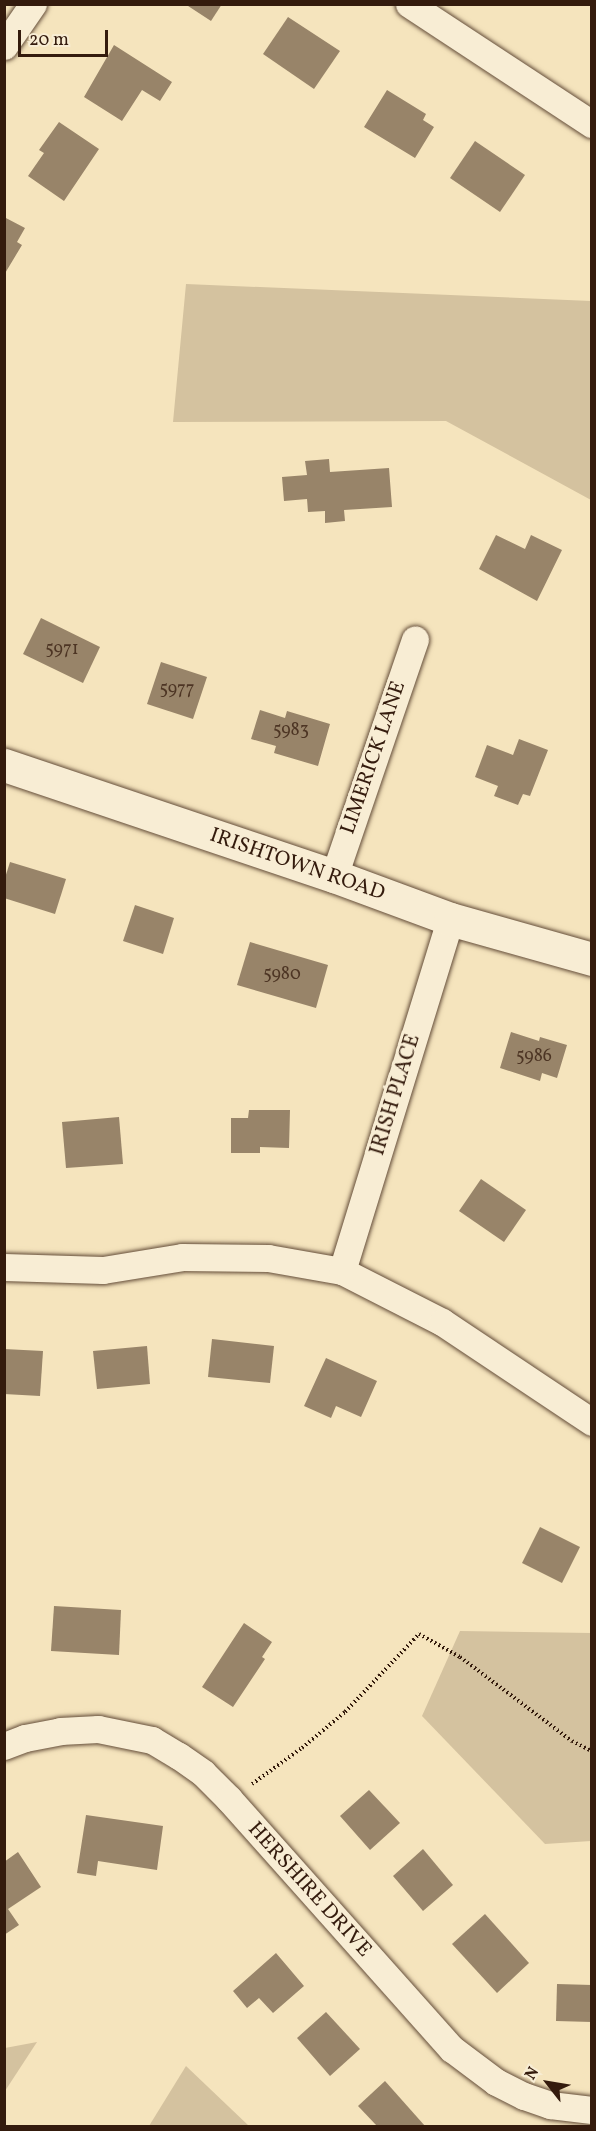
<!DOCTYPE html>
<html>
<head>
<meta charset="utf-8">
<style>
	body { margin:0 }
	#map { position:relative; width:596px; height:2131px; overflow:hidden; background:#f5e4bd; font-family:Vollkorn,serif }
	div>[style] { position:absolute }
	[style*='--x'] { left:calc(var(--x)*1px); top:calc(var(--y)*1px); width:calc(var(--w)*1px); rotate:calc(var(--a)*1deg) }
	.green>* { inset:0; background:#d4c29f }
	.building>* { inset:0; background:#988469 }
	.path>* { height:4px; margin-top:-2px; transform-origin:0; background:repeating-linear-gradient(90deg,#341b0d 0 1.5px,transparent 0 4.5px) }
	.roads { filter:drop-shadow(0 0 2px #644d39) drop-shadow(0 0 2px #644d39) }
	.street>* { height:27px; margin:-13.5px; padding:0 13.5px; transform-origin:13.5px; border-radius:13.5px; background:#f8edd4 }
	.secondary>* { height:33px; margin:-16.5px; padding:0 16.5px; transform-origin:16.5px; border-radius:16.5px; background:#f8edd4 }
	span { translate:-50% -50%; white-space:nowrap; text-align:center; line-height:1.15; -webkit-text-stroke:6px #f8edd4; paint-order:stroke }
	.number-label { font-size:18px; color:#4d3524 }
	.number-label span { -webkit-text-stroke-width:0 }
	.street-label { font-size:21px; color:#341b0d }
	.frame { position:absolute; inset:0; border:6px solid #341b0d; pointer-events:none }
	.north { position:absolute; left:518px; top:2053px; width:60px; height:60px; -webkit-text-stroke:4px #f8edd4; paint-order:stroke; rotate:301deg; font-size:16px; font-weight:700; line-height:24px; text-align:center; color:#341b0d }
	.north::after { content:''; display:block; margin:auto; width:21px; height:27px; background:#341b0d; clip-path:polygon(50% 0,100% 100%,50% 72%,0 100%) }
	.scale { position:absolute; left:18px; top:30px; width:90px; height:27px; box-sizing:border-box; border:3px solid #341b0d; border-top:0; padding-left:8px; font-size:18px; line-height:21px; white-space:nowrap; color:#341b0d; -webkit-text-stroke:4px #f8edd4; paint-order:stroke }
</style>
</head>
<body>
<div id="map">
	<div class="green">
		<div style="clip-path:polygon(186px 284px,591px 301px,591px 500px,446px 421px,173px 422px)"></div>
		<div style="clip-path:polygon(460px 1631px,591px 1633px,591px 1841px,545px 1844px,422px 1716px)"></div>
		<div style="clip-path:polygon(37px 2042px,5px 2091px,5px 2048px)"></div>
		<div style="clip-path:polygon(186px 2066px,249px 2126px,149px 2126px)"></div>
	</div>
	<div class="building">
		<div style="clip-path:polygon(185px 4px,222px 4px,211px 21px)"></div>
		<div style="clip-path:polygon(288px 17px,340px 51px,314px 89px,263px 54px)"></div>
		<div style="clip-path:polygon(114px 45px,172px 82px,160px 101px,142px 90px,122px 121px,84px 97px)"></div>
		<div style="clip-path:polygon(387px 90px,426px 114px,423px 120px,434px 127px,415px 158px,364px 127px)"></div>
		<div style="clip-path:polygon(59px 122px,99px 149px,64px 201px,28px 176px,44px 153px,39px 150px)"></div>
		<div style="clip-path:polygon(475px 141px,525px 175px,500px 212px,450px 178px)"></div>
		<div style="clip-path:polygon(4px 217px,25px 228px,17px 242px,22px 245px,4px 275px)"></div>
		<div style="clip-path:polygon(329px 459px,330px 472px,389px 468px,392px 507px,344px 510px,345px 521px,325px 523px,325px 511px,308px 512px,307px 499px,284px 501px,282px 477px,307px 475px,305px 461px)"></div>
		<div style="clip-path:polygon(496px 535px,525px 549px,531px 535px,562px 550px,537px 601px,479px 569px)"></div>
		<div style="clip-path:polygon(41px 618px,100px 647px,83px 683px,23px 654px)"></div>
		<div style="clip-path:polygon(161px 662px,207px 677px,193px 719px,147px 704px)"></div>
		<div style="clip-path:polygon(260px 710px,285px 718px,287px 711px,330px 724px,318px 766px,274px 753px,276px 746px,251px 739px)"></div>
		<div style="clip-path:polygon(519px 739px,548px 750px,530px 796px,523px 794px,518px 805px,494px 796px,498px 786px,475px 777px,487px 745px,513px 755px)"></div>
		<div style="clip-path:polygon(10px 862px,66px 879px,55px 914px,4px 898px,4px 881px)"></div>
		<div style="clip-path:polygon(135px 905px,174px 918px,163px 954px,123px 941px)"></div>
		<div style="clip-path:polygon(250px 942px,328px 965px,316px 1008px,237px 985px)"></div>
		<div style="clip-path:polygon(511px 1032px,539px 1041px,540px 1037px,567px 1045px,557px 1078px,542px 1073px,540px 1081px,500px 1068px)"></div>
		<div style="clip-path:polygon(249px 1110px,290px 1110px,289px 1148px,260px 1147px,260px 1153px,231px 1153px,231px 1118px,248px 1118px)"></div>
		<div style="clip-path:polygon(119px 1117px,123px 1164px,66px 1168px,62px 1122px)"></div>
		<div style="clip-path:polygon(481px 1179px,526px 1210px,504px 1242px,459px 1211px)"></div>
		<div style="clip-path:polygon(212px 1339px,274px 1346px,270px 1383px,208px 1377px)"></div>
		<div style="clip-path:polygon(147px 1346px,150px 1384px,97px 1389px,93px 1351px)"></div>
		<div style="clip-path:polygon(4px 1349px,43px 1351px,40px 1396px,4px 1394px)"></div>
		<div style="clip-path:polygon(326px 1358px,377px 1381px,361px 1417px,336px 1406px,331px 1418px,304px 1406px)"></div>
		<div style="clip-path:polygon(540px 1527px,580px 1547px,562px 1583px,522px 1563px)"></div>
		<div style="clip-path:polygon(54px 1606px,121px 1610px,119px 1655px,51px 1651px)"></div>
		<div style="clip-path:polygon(244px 1623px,272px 1642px,262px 1657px,265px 1659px,233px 1707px,202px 1687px)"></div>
		<div style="clip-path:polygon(369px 1790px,400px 1823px,370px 1850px,340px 1816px)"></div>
		<div style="clip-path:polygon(86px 1815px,163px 1826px,157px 1870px,98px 1861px,96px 1876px,77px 1873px)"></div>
		<div style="clip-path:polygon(423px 1849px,453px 1885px,423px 1911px,393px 1876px)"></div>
		<div style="clip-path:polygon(18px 1852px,41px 1887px,8px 1909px,19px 1925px,4px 1935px,4px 1862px)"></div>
		<div style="clip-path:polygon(485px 1914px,529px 1963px,497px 1993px,452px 1944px)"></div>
		<div style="clip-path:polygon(276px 1953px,304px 1986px,273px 2013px,259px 1998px,247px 2008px,233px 1991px)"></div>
		<div style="clip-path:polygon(557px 1984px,592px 1985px,592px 2022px,556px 2021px)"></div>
		<div style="clip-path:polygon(326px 2012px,360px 2049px,330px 2076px,297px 2038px)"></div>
		<div style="clip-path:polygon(385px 2081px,425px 2126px,377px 2126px,358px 2106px)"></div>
	</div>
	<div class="path">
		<div style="--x:252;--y:1784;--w:62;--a:-35.8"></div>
		<div style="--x:302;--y:1748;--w:56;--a:-39.9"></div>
		<div style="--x:345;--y:1712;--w:108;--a:-46.5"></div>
		<div style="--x:419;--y:1634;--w:47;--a:29.3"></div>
		<div style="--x:460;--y:1657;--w:140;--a:36.9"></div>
		<div style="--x:572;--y:1741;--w:22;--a:27"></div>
	</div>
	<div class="roads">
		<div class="street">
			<div style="--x:409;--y:4;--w:219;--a:33.3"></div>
			<div style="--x:4;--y:46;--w:51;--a:-55.4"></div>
			<div style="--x:334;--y:876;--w:250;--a:-71.1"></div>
			<div style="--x:4;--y:1267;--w:99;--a:1.7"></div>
			<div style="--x:103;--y:1270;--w:80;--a:-9.3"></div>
			<div style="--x:182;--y:1257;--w:86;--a:0.7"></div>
			<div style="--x:268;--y:1258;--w:75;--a:10"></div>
			<div style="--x:342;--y:1271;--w:112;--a:27"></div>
			<div style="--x:442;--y:1322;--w:180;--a:33.7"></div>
			<div style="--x:342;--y:1271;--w:368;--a:-72.9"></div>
			<div style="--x:4;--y:1746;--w:22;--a:-21"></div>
			<div style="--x:25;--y:1738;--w:36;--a:-11"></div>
			<div style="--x:60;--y:1731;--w:38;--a:-3"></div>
			<div style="--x:98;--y:1729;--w:55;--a:11.5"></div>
			<div style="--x:152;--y:1740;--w:31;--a:31"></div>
			<div style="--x:179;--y:1756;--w:29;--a:35"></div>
			<div style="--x:203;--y:1773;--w:37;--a:45"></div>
			<div style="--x:229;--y:1799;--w:335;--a:48.3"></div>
			<div style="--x:452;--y:2049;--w:55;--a:36.9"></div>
			<div style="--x:496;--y:2082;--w:31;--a:27"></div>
			<div style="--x:524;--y:2096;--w:28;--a:19"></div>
			<div style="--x:550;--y:2105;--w:42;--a:6.8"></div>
		</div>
		<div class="secondary">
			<div style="--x:4;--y:765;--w:348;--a:18.6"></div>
			<div style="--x:334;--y:876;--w:124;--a:20.3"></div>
			<div style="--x:450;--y:919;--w:148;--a:15.7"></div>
		</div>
	</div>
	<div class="number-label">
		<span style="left:62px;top:650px">5971</span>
		<span style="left:177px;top:690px">5977</span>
		<span style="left:291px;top:731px">5983</span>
		<span style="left:282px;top:975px">5980</span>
		<span style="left:534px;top:1057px">5986</span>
	</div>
	<div class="street-label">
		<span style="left:374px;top:758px;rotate:-71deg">LIMERICK LANE</span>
		<span style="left:297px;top:865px;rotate:19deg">IRISHTOWN ROAD</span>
		<span style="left:396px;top:1095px;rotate:-73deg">IRISH PLACE</span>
		<span style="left:309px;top:1890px;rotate:48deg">HERSHIRE DRIVE</span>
	</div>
	<div class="frame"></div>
	<div class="north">N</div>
	<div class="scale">20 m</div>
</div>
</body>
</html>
